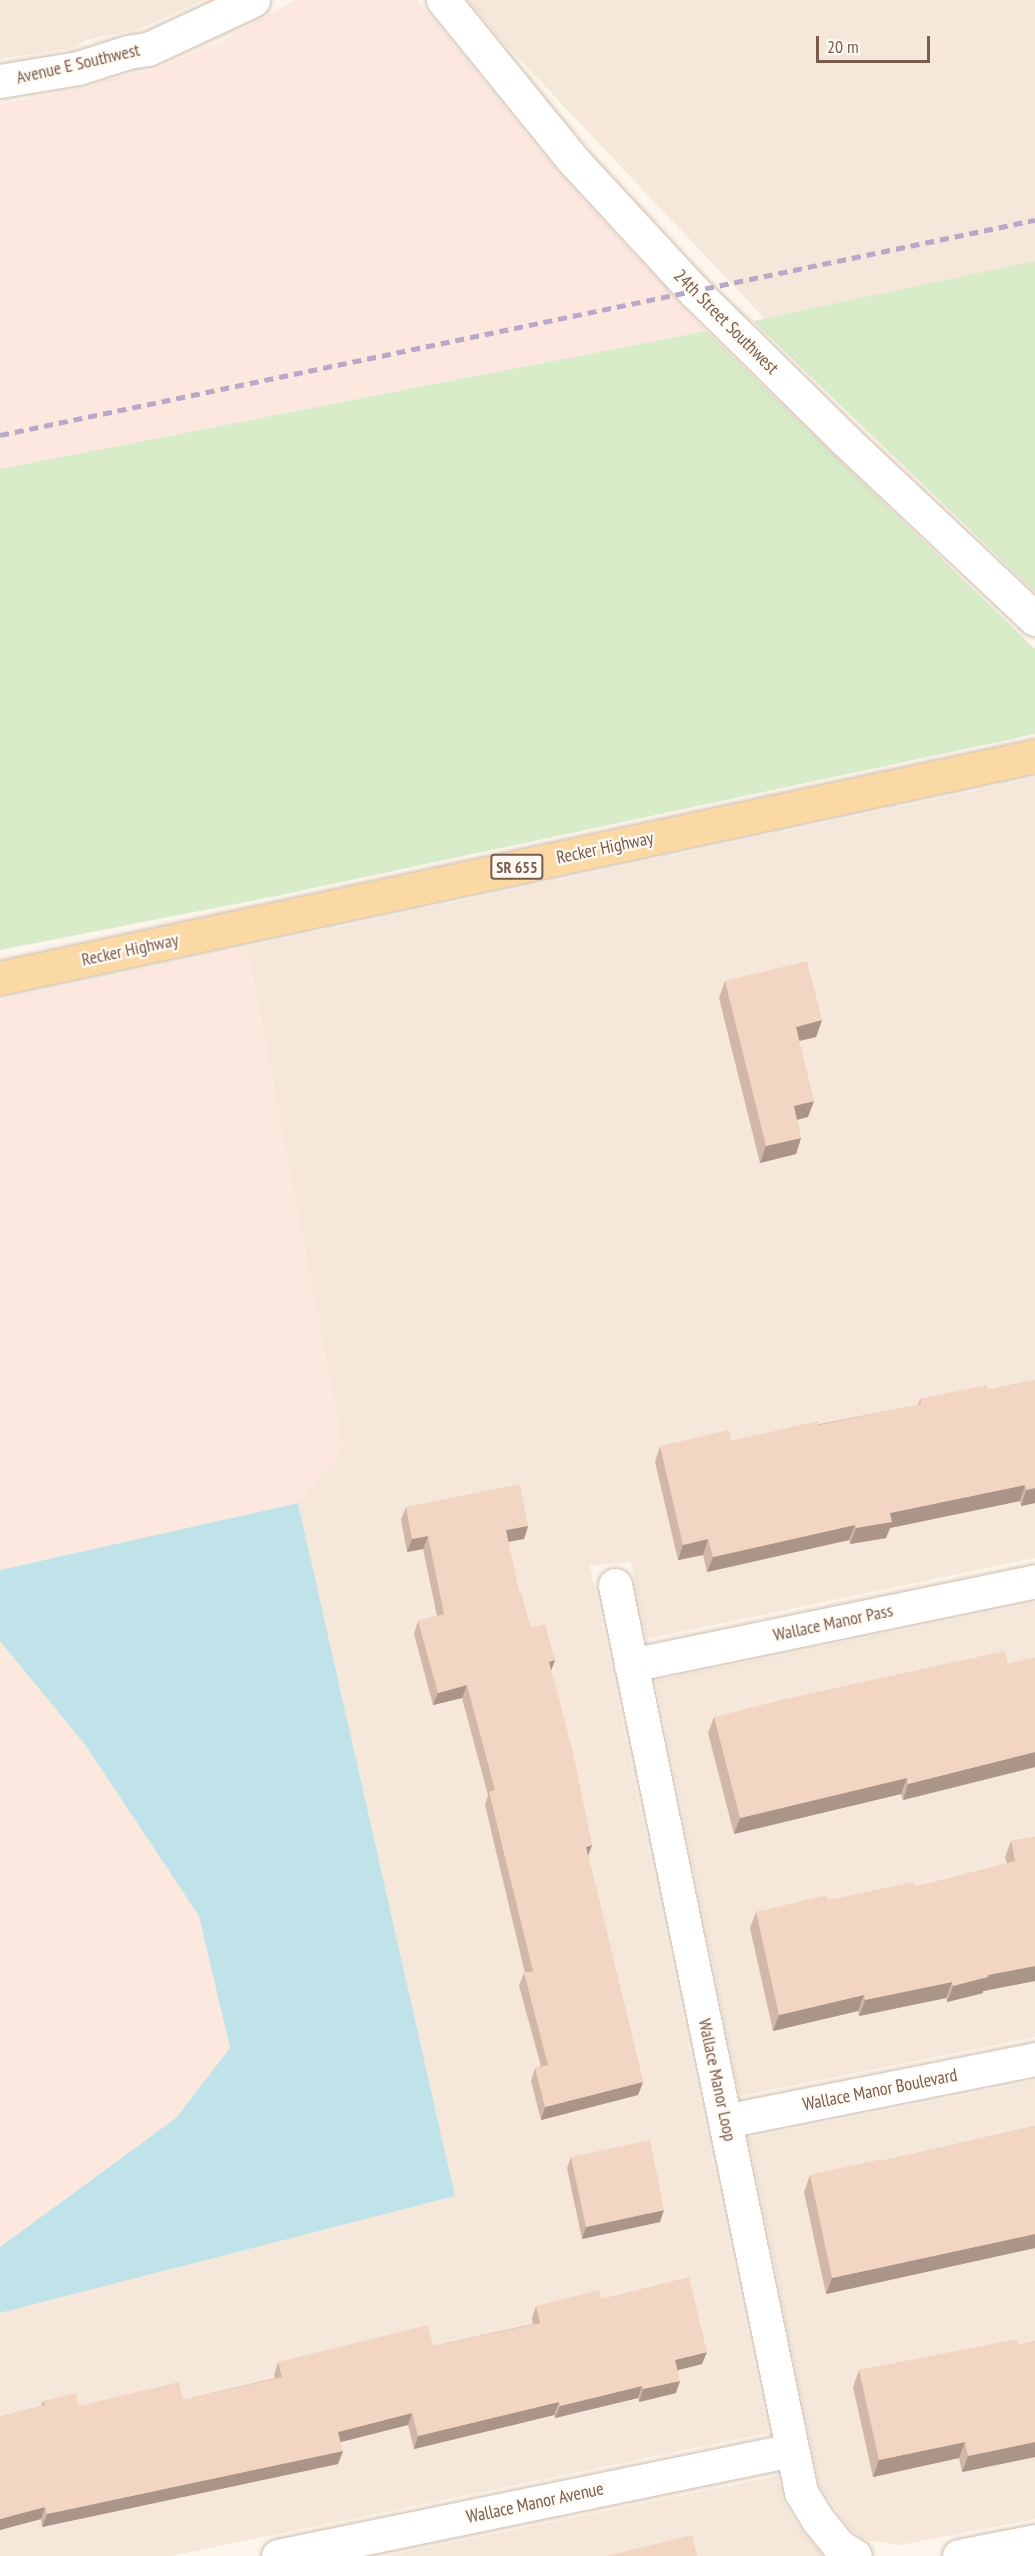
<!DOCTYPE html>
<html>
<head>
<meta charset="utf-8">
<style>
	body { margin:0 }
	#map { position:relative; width:1035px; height:2556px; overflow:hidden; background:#fdf6ec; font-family:"PT Sans Narrow",sans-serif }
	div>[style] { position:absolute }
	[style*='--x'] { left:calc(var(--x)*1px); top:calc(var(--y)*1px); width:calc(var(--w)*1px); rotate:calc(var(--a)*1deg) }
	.residential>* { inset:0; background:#f5e8da }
	.commercial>* { inset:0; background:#fde8e0 }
	.green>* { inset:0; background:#d8ecc9 }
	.water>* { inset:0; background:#bfe3e8 }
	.roads { filter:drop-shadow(0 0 2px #d1beb0) drop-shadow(0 0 2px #d1beb0) }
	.street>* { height:33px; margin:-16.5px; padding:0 16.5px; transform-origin:16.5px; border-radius:16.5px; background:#fff }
	.primary>* { height:33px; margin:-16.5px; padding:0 16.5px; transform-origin:16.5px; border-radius:16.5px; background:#fbd9a5 }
	.rail>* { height:4.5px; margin-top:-2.25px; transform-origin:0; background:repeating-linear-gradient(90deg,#b9a8c9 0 9px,transparent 0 15px) }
	.wall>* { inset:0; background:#d1b7a8 }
	.shaded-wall>* { inset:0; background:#aa9588 }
	.building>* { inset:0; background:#f3d5c3 }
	span { translate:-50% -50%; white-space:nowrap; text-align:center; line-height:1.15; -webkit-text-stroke:4.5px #fffaf3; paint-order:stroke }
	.shield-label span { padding:2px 4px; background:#fffaf3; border:2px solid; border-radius:4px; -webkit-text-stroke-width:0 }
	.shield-label { font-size:16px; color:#7a5c4d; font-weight:700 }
	.street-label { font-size:18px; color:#7a5c4d }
	.scale { position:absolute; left:816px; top:36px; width:114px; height:27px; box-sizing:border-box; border:3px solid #7a5c4d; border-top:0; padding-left:8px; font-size:18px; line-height:21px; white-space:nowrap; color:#7a5c4d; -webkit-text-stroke:4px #fffaf3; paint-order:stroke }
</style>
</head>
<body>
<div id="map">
	<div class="residential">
		<div style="clip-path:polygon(0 0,204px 0,139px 29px,90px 39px,72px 48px,0 59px)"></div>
		<div style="clip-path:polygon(468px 0,1035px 0,1035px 261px,765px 319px,505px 44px)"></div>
		<div style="clip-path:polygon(1035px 778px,1035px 1558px,647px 1639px,631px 1562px,590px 1566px,768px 2433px,171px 2556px,0 2556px,0 2313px,455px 2196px,298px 1503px,343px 1449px,247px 947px)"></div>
		<div style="clip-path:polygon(1035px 1603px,1035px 2037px,740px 2096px,656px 1681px)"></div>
		<div style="clip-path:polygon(1035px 2081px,1035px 2519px,901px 2545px,867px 2540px,851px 2530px,820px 2486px,749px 2138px)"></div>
		<div style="clip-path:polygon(777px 2476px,783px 2502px,803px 2533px,823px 2556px,386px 2556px)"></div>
	</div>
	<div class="commercial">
		<div style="clip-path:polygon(295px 0,417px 0,559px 174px,706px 331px,0 469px,0 104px,88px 88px,105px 80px,154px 70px,223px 40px)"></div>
		<div style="clip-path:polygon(247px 947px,343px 1449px,298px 1503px,0 1570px,0 1000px)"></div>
		<div style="clip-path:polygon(0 1641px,86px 1746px,199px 1916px,230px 2048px,176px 2118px,0 2247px)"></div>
	</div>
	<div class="green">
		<div style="clip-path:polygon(1035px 261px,1035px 592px,753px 321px)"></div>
		<div style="clip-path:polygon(706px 331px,1035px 649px,1035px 734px,276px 896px,0 950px,0 469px)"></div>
	</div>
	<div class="water">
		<div style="clip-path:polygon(298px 1503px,455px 2196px,0 2313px,0 2247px,176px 2118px,230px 2048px,199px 1916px,86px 1746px,0 1641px,0 1570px)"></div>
	</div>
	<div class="roads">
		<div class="street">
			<div style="--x:443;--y:0;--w:208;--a:50.9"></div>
			<div style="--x:574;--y:161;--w:177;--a:47.3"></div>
			<div style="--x:694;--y:291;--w:209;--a:44.6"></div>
			<div style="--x:843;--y:438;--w:264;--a:43.3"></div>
			<div style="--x:0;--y:81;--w:79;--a:-9.5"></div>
			<div style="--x:78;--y:68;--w:52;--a:-17.7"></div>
			<div style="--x:128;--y:52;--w:20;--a:-9"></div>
			<div style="--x:148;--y:49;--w:116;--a:-25"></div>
			<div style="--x:615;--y:1585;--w:926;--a:78.41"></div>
			<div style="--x:801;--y:2492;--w:33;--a:59"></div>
			<div style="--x:818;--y:2520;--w:32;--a:51"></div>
			<div style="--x:838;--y:2545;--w:20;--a:33"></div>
			<div style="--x:631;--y:1665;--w:413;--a:-11.7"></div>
			<div style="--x:725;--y:2121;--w:316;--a:-11.3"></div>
			<div style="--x:278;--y:2556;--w:525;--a:-11.65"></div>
			<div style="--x:959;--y:2556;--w:77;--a:-11.2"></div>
		</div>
		<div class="primary">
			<div style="--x:0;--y:978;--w:1059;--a:-12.11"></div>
		</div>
	</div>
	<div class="rail">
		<div style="--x:0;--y:435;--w:1057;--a:-11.74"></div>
	</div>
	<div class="wall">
		<div style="clip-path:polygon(725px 981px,822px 1020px,816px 1037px,799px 1041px,808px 1117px,797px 1120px,801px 1138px,796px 1154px,760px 1163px,719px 998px)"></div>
		<div style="clip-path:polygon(1035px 1380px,1035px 1503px,1021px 1506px,1020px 1501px,890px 1528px,886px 1538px,850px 1544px,849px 1540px,707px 1572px,703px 1555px,678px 1560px,655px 1462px,660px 1446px,731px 1441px,918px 1405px,920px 1399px,988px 1390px)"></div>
		<div style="clip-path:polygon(406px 1507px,528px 1526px,524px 1539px,508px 1542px,519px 1593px,531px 1628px,555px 1660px,551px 1671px,592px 1845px,588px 1856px,643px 2082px,638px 2095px,541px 2120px,531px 2081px,535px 2068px,541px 2066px,519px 1986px,524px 1973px,525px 1973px,485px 1805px,488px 1795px,462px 1698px,433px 1705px,414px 1634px,418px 1621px,437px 1616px,423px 1549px,407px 1552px,401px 1520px)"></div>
		<div style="clip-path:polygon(1035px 1658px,1035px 1767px,903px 1800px,901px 1794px,734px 1834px,708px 1733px,714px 1717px,1008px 1664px)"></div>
		<div style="clip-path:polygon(1035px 1837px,1035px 1981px,983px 1991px,983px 1993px,947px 2002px,946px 1998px,859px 2016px,858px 2011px,773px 2031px,750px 1928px,756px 1912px,828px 1900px,915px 1887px,1007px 1864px,1005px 1857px,1011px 1841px)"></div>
		<div style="clip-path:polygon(1035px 2126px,1035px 2248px,826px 2294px,804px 2192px,810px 2175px,882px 2161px)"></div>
		<div style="clip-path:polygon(571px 2157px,660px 2222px,582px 2239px,567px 2168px)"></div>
		<div style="clip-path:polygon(601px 2299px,702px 2364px,678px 2370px,676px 2393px,639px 2402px,638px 2398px,555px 2418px,554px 2415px,414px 2449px,408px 2425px,340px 2442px,343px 2451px,338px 2464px,42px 2527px,41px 2519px,0 2530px,0 2417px,41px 2406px,43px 2401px,79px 2406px,183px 2400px,275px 2378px,274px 2375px,278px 2362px,433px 2346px,533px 2324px,532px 2318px,536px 2306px)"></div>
		<div style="clip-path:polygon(1035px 2341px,1035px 2457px,962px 2472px,959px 2458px,873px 2477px,853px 2387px,859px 2370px,1018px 2345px)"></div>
	</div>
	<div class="shaded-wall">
		<div style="clip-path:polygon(822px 1020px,816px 1037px,790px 1043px,796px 1027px)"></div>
		<div style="clip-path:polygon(814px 1101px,808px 1117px,788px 1122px,794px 1106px)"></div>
		<div style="clip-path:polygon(801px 1138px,796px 1154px,760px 1163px,766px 1146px)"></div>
		<div style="clip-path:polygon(1025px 1485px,1020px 1501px,890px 1528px,886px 1538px,850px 1544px,856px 1528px,890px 1513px)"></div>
		<div style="clip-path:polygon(1035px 1488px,1035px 1503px,1021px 1506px,1026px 1490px)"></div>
		<div style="clip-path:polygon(855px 1525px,849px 1540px,707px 1572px,713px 1557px)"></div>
		<div style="clip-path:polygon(528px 1526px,524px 1539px,501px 1543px,506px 1530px)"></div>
		<div style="clip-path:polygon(428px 1536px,423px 1549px,407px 1552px,412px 1539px)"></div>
		<div style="clip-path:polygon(708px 1539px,703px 1555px,678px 1560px,683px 1545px)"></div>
		<div style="clip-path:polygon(555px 1660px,550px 1673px,549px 1662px)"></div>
		<div style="clip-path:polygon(467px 1685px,462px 1698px,433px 1705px,438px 1693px)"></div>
		<div style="clip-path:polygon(1035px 1752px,1035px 1767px,903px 1800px,908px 1784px)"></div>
		<div style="clip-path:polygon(907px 1778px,901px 1794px,734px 1834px,740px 1818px)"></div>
		<div style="clip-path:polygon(592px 1845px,587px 1858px,586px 1847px)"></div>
		<div style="clip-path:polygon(1035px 1966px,1035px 1981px,983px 1991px,983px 1993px,947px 2002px,953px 1986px,988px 1975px)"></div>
		<div style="clip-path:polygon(952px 1982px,946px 1998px,859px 2016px,865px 2000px)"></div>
		<div style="clip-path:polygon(864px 1995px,858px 2011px,773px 2031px,779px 2015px)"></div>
		<div style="clip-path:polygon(643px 2082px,638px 2095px,541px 2120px,545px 2107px)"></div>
		<div style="clip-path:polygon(664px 2210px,660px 2222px,582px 2239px,586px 2227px)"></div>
		<div style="clip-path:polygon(1035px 2234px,1035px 2248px,826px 2294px,832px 2278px)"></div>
		<div style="clip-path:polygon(707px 2352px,702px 2364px,670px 2372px,675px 2360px)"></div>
		<div style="clip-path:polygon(680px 2381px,676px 2393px,639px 2402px,643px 2389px)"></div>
		<div style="clip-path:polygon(642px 2386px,638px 2398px,555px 2418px,560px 2406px)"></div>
		<div style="clip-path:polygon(559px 2402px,554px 2415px,414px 2449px,418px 2436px)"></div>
		<div style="clip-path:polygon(412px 2413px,408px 2425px,333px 2444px,338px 2432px)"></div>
		<div style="clip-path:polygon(965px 2442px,959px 2458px,873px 2477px,879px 2460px)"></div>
		<div style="clip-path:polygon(1035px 2442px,1035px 2457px,962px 2472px,968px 2456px)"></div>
		<div style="clip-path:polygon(343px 2451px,338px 2464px,42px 2527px,47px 2514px)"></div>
		<div style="clip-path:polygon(45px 2507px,41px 2519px,0 2530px,0 2519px)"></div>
	</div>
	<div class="building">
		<div style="clip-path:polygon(807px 961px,822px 1020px,796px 1027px,814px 1101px,794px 1106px,801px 1138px,766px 1146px,725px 981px)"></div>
		<div style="clip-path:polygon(1035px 1380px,1035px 1488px,1026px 1490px,1025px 1485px,890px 1513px,892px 1522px,856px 1528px,855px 1525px,713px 1557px,708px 1539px,683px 1545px,660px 1446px,729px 1430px,731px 1441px,818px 1421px,819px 1425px,921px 1404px,920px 1399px,987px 1385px,988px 1390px)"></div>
		<div style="clip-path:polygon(520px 1484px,528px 1526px,506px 1530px,519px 1593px,521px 1592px,531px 1628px,545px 1624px,555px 1660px,549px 1662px,573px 1752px,592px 1845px,586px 1847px,643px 2082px,545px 2107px,535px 2068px,548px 2065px,524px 1973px,533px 1971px,489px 1792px,495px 1790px,467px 1685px,438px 1693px,418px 1621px,444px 1614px,428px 1536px,412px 1539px,406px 1507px)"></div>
		<div style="clip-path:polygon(1005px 1651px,1008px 1664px,1035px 1658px,1035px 1752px,908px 1784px,907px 1778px,740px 1818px,714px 1717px,785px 1699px)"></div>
		<div style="clip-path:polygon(1035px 1837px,1035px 1966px,988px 1975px,988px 1977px,953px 1986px,952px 1982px,865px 2000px,864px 1995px,779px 2015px,756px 1912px,827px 1895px,828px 1900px,914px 1882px,915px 1887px,1015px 1861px,1011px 1841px)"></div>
		<div style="clip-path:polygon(1035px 2126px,1035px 2234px,832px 2278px,810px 2175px,882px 2159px,882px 2161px)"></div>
		<div style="clip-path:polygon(650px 2140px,664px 2210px,586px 2227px,571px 2157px)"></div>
		<div style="clip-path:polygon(689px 2277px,707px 2352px,675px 2360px,680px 2381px,643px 2389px,642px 2386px,560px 2406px,559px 2402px,418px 2436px,412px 2413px,338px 2432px,343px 2451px,47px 2514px,45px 2507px,0 2519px,0 2417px,45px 2405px,43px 2401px,76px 2393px,79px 2406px,179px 2382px,183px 2400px,282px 2377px,278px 2362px,428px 2325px,433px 2346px,540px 2323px,536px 2306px,599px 2290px,601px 2299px)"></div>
		<div style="clip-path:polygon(1017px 2339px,1018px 2345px,1035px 2341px,1035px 2442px,968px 2456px,965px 2442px,879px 2460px,859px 2370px)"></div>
		<div style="clip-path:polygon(692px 2535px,697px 2556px,606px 2556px)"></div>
	</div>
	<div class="shield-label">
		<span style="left:517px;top:867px">SR 655</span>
	</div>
	<div class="street-label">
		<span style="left:78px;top:64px;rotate:-13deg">Avenue E Southwest</span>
		<span style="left:726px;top:322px;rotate:45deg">24th Street Southwest</span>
		<span style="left:605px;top:848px;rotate:-12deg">Recker Highway</span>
		<span style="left:130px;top:950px;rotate:-12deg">Recker Highway</span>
		<span style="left:833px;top:1623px;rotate:-12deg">Wallace Manor Pass</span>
		<span style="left:717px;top:2080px;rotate:78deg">Wallace Manor Loop</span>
		<span style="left:880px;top:2090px;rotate:-11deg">Wallace Manor Boulevard</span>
		<span style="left:535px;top:2503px;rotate:-12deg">Wallace Manor Avenue</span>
	</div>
	<div class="scale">20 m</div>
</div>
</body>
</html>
